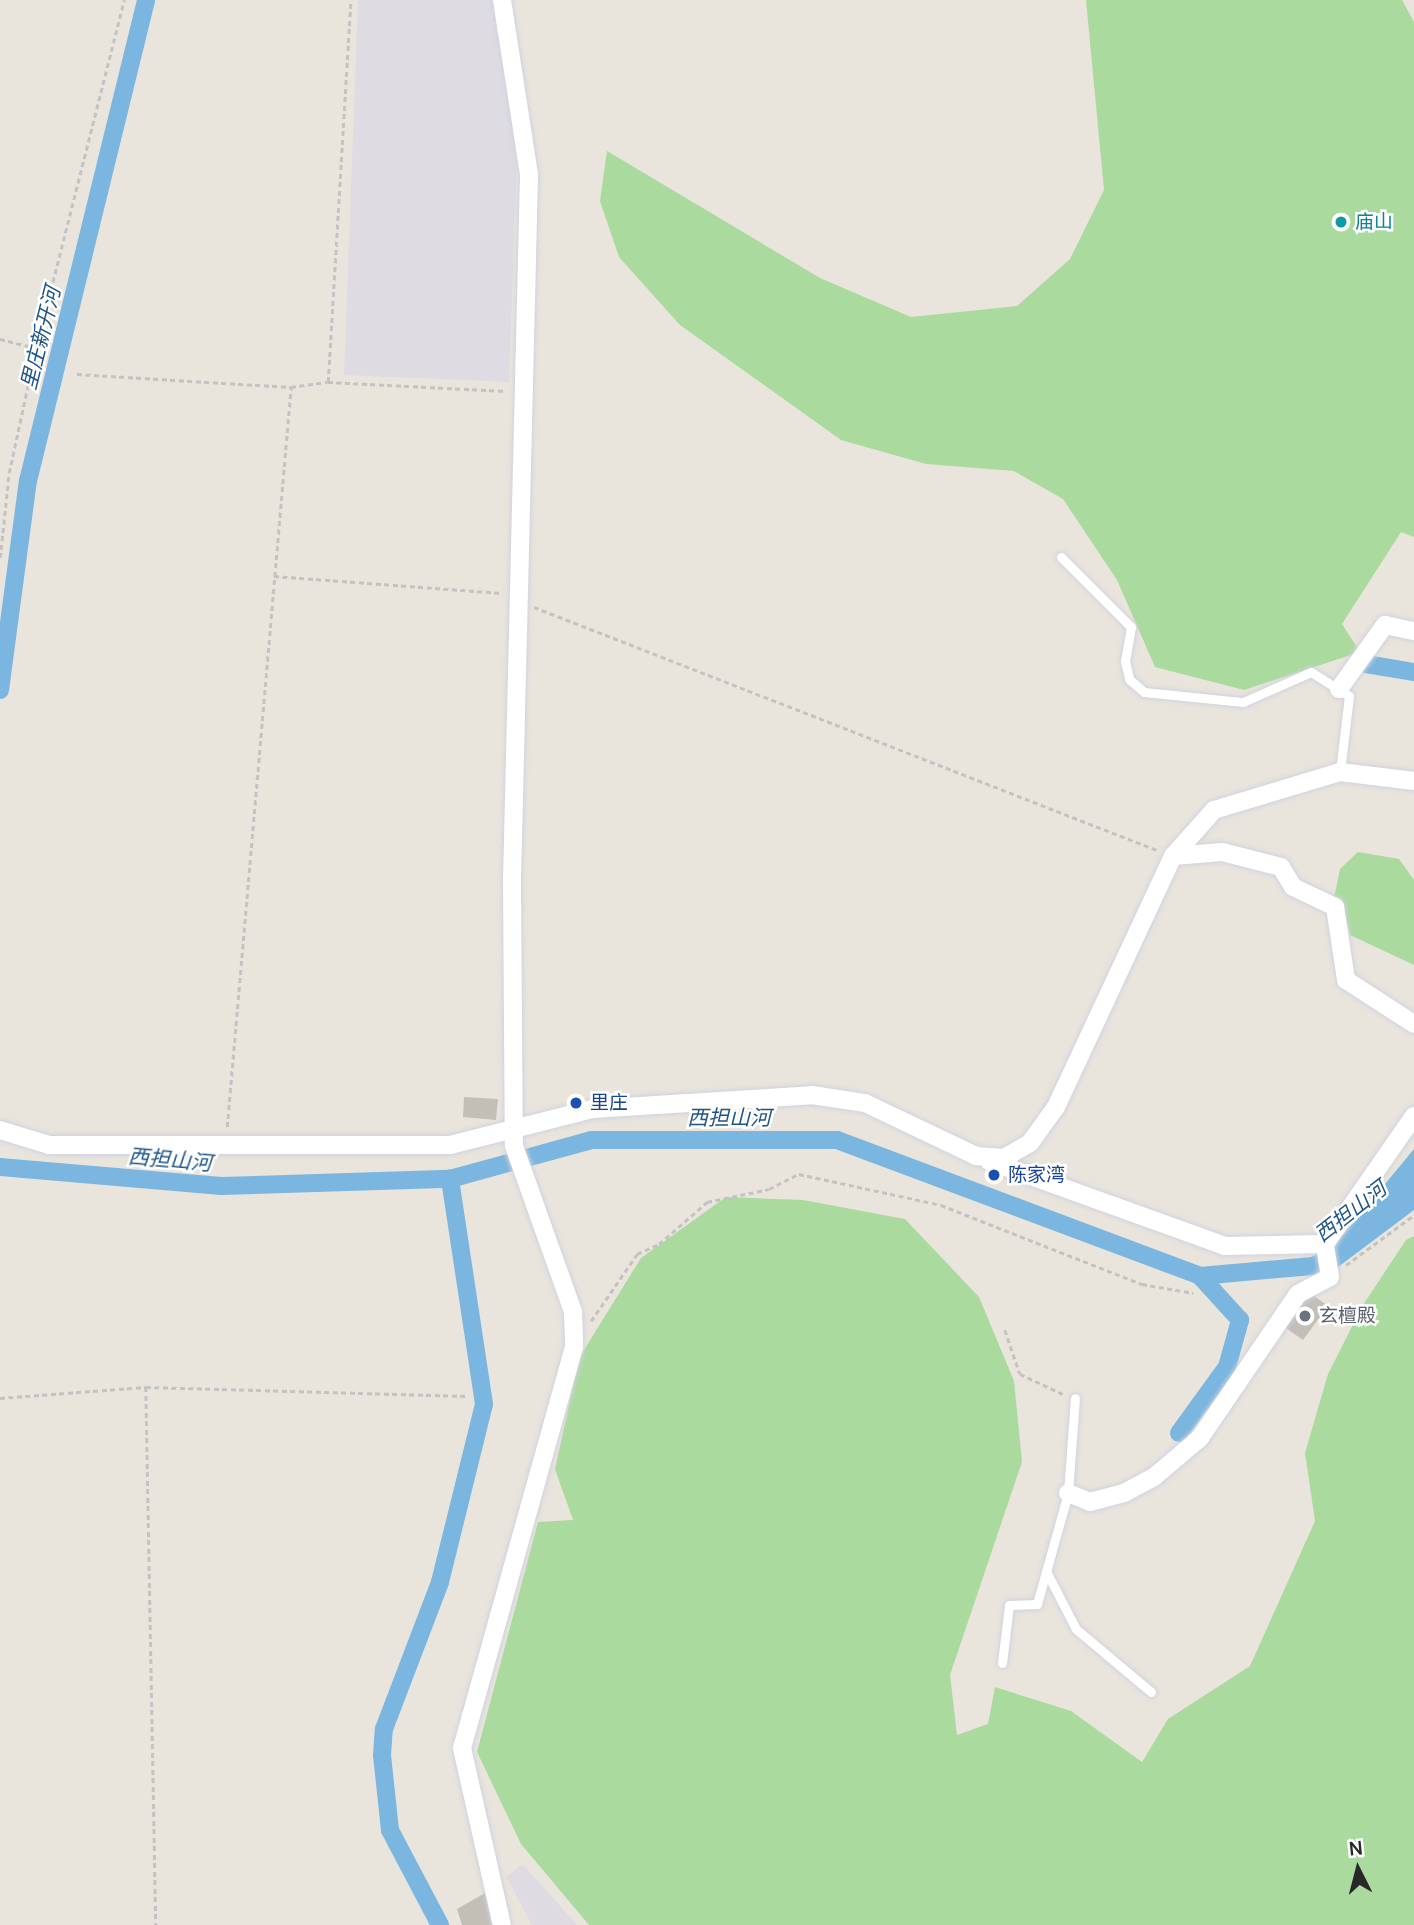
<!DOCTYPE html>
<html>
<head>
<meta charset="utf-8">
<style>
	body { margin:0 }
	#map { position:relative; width:1414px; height:1925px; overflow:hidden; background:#e9e5dc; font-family:Manrope,"Noto Sans SC",sans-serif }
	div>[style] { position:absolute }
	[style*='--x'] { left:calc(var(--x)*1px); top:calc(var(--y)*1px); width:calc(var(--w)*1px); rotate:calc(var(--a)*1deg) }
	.industrial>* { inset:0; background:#dedce2 }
	.green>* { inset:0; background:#aada9e }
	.water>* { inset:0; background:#7ab6df }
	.canal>* { height:18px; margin:-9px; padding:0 9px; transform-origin:9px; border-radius:9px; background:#7ab6df }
	.building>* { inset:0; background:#c2bfb7 }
	.path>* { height:2.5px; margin-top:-1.25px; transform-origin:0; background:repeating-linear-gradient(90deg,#c3c3c3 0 5px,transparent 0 8.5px) }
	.roads { filter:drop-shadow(0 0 2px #d1d2e0) drop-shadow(0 0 2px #d1d2e0) }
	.lane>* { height:9px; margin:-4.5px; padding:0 4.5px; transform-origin:4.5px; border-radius:4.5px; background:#fff }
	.street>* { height:18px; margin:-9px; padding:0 9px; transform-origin:9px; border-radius:9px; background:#fff }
	.dots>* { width:19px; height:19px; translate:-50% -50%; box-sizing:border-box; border:4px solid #fff; border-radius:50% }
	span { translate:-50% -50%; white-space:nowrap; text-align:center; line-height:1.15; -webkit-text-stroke:5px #fff; paint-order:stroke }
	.culture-label { font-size:19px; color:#0d838f }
	.left { translate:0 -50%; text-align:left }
	.transit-label { font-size:19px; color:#164399 }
	.worship-label { font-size:19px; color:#5b616d }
	.water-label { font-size:21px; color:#1d5488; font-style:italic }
	.north { position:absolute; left:1323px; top:1834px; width:70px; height:70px; -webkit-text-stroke:5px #fff; paint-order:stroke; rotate:354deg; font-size:19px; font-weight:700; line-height:28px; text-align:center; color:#282828 }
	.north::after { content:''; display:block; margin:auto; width:24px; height:32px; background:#282828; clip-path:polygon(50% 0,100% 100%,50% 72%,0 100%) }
</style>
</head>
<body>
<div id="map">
	<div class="industrial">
		<div style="clip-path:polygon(358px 0,494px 0,517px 156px,509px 382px,344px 375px)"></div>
		<div style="clip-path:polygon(523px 1864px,577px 1925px,532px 1925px,506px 1877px)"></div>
	</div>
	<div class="green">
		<div style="clip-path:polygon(1086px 0,1402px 0,1414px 22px,1414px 537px,1401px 532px,1342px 624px,1360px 652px,1244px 690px,1155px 667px,1117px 580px,1063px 499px,1014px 471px,926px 464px,841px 440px,680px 325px,619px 257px,600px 201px,607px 151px,820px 278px,911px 317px,1017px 306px,1070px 259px,1104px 190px)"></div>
		<div style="clip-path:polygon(1358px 852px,1399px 859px,1414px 880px,1414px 965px,1350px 935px,1344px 908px,1334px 898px,1340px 869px)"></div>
		<div style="clip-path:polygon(726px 1197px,803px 1200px,905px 1219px,979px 1297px,1014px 1381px,1022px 1462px,950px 1675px,957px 1735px,988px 1724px,995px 1687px,1071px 1711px,1142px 1762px,1168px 1719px,1250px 1666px,1315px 1521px,1305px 1453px,1328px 1374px,1363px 1305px,1406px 1240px,1414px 1236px,1414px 1925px,589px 1925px,521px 1844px,477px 1752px,538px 1522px,573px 1520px,555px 1469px,579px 1358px,641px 1258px)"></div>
	</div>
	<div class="water">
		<div style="clip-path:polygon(1414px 1149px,1414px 1210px,1334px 1270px,1332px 1248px)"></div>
	</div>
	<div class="canal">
		<div style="--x:1366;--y:664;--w:49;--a:9.5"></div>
		<div style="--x:0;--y:690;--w:211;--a:-82.4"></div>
		<div style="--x:28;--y:481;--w:495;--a:-76.2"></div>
		<div style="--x:0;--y:1167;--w:222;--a:4.9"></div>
		<div style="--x:221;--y:1186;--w:229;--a:-1.8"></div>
		<div style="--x:450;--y:1179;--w:147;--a:-15.4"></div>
		<div style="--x:592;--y:1140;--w:245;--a:0"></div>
		<div style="--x:837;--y:1140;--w:388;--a:20.5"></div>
		<div style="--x:1200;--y:1276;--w:113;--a:-5.1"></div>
		<div style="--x:1313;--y:1266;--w:31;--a:-25"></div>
		<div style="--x:1179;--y:1433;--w:82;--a:-54"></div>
		<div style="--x:1227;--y:1367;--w:49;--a:-74.5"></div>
		<div style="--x:1240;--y:1320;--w:59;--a:-132.3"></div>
		<div style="--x:440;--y:1925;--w:107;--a:-117.8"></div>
		<div style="--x:390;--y:1830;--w:75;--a:-96.1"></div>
		<div style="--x:382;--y:1755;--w:26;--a:-86"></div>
		<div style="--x:384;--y:1729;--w:157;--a:-69.1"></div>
		<div style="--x:440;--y:1582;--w:183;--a:-76.1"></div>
		<div style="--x:484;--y:1404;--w:228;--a:-98.6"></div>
	</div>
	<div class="building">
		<div style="clip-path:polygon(464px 1097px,498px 1099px,496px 1120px,463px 1117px)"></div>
		<div style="clip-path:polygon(1307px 1291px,1328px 1306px,1303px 1340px,1283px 1326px)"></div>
		<div style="clip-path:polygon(485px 1893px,492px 1925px,462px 1925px,457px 1909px)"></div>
	</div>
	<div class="path">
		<div style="--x:0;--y:339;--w:37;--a:14"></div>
		<div style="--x:77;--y:374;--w:214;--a:3.5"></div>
		<div style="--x:291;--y:387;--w:37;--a:-8"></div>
		<div style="--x:328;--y:382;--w:178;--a:2.9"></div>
		<div style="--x:328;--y:382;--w:383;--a:-86.6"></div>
		<div style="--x:0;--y:558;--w:85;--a:-84"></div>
		<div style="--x:9;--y:473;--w:128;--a:-77.8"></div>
		<div style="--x:36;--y:348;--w:359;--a:-75.8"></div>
		<div style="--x:274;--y:576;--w:228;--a:4.3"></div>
		<div style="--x:534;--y:607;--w:669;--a:21.31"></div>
		<div style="--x:227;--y:1127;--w:743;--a:-85.06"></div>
		<div style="--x:1346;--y:1265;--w:84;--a:-36.3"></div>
		<div style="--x:591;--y:1321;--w:81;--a:-55.5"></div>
		<div style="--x:637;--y:1254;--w:24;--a:-24"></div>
		<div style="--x:659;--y:1244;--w:64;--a:-41.2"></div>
		<div style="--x:707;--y:1202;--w:63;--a:-11.8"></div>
		<div style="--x:769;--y:1189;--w:34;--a:-27"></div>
		<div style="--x:799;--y:1174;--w:145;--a:12.3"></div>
		<div style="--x:941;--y:1205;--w:216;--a:21.5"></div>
		<div style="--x:1142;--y:1284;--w:52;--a:10"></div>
		<div style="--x:1005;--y:1330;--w:46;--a:71.2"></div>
		<div style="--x:1020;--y:1374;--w:47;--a:24.9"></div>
		<div style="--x:146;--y:1387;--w:538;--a:88.94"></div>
		<div style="--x:0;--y:1398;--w:146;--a:-4.3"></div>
		<div style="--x:146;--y:1387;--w:321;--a:1.6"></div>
	</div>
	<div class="roads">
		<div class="lane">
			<div style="--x:1061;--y:557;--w:99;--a:45"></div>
			<div style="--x:1131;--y:627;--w:35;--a:100"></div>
			<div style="--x:1125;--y:661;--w:18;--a:77"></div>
			<div style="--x:1129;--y:679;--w:20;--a:41"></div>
			<div style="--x:1144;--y:692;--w:100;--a:5.8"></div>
			<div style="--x:1243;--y:702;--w:74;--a:-23.8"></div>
			<div style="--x:1311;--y:672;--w:45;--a:32.3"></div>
			<div style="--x:1349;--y:696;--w:77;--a:96.8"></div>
			<div style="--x:1046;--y:1571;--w:65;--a:62.7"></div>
			<div style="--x:1076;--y:1629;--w:98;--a:40"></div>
			<div style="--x:1002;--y:1663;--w:58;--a:-83.1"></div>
			<div style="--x:1009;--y:1605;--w:28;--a:-2"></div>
			<div style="--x:1037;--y:1604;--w:115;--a:-74.4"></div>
			<div style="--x:1068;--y:1493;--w:95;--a:-85.8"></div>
		</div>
		<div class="street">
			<div style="--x:502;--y:0;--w:177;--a:81.2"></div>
			<div style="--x:529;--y:175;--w:705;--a:91.38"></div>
			<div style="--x:512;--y:880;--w:266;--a:89.6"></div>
			<div style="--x:514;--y:1146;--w:176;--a:70.4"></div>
			<div style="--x:573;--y:1312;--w:35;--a:88"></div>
			<div style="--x:574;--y:1347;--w:416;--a:105.6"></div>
			<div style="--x:462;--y:1748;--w:181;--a:77.3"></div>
			<div style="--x:1339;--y:689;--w:79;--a:-54.3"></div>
			<div style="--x:1385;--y:625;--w:30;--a:12"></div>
			<div style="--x:1173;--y:856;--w:49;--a:-4.7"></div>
			<div style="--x:1222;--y:852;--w:61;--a:14.3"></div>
			<div style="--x:1281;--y:867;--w:23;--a:59"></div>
			<div style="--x:1293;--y:887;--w:47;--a:25.5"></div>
			<div style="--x:1335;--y:907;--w:74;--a:81.4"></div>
			<div style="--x:1346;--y:980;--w:81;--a:32.9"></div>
			<div style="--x:0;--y:1130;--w:51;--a:17"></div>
			<div style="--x:49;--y:1145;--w:401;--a:0"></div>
			<div style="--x:450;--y:1145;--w:146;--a:-14.2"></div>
			<div style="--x:592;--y:1109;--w:220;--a:-3.6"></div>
			<div style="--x:812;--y:1095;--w:54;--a:8.6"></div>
			<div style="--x:865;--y:1103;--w:123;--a:25.5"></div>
			<div style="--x:976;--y:1156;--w:28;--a:4"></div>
			<div style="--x:1004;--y:1158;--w:30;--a:-30"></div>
			<div style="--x:1030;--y:1143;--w:44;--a:-54.2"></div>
			<div style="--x:1056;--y:1107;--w:277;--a:-65"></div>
			<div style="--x:1173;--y:856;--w:62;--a:-48.3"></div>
			<div style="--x:1214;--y:810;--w:132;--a:-16.8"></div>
			<div style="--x:1340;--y:772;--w:75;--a:6.9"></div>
			<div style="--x:989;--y:1161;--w:251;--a:19.8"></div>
			<div style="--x:1225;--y:1246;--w:100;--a:-1.1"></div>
			<div style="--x:1325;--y:1244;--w:156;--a:-55.2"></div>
			<div style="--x:1068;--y:1493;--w:24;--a:22"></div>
			<div style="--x:1090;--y:1502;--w:35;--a:-15"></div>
			<div style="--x:1124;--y:1493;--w:34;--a:-28"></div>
			<div style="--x:1154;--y:1477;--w:60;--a:-40.3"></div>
			<div style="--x:1200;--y:1438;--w:174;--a:-55.8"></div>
			<div style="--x:1298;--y:1294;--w:36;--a:-28"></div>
			<div style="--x:1330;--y:1277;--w:33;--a:-99"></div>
		</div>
	</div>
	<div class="dots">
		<div style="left:1341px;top:222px;background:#0f9aa8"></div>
		<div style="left:576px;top:1103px;background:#1a4fb4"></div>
		<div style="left:994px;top:1175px;background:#1a4fb4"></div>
		<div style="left:1305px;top:1316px;background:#6b7280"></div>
	</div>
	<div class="culture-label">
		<span class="left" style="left:1355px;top:222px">庙山</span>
	</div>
	<div class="transit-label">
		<span class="left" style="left:590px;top:1103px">里庄</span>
		<span class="left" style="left:1008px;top:1175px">陈家湾</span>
	</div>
	<div class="worship-label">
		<span class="left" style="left:1319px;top:1316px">玄檀殿</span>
	</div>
	<div class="water-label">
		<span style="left:40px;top:338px;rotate:-76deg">里庄新开河</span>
		<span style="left:729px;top:1117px">西担山河</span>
		<span style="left:170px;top:1159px;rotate:5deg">西担山河</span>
		<span style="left:1350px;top:1211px;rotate:-38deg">西担山河</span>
	</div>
	<div class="north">N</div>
</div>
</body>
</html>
